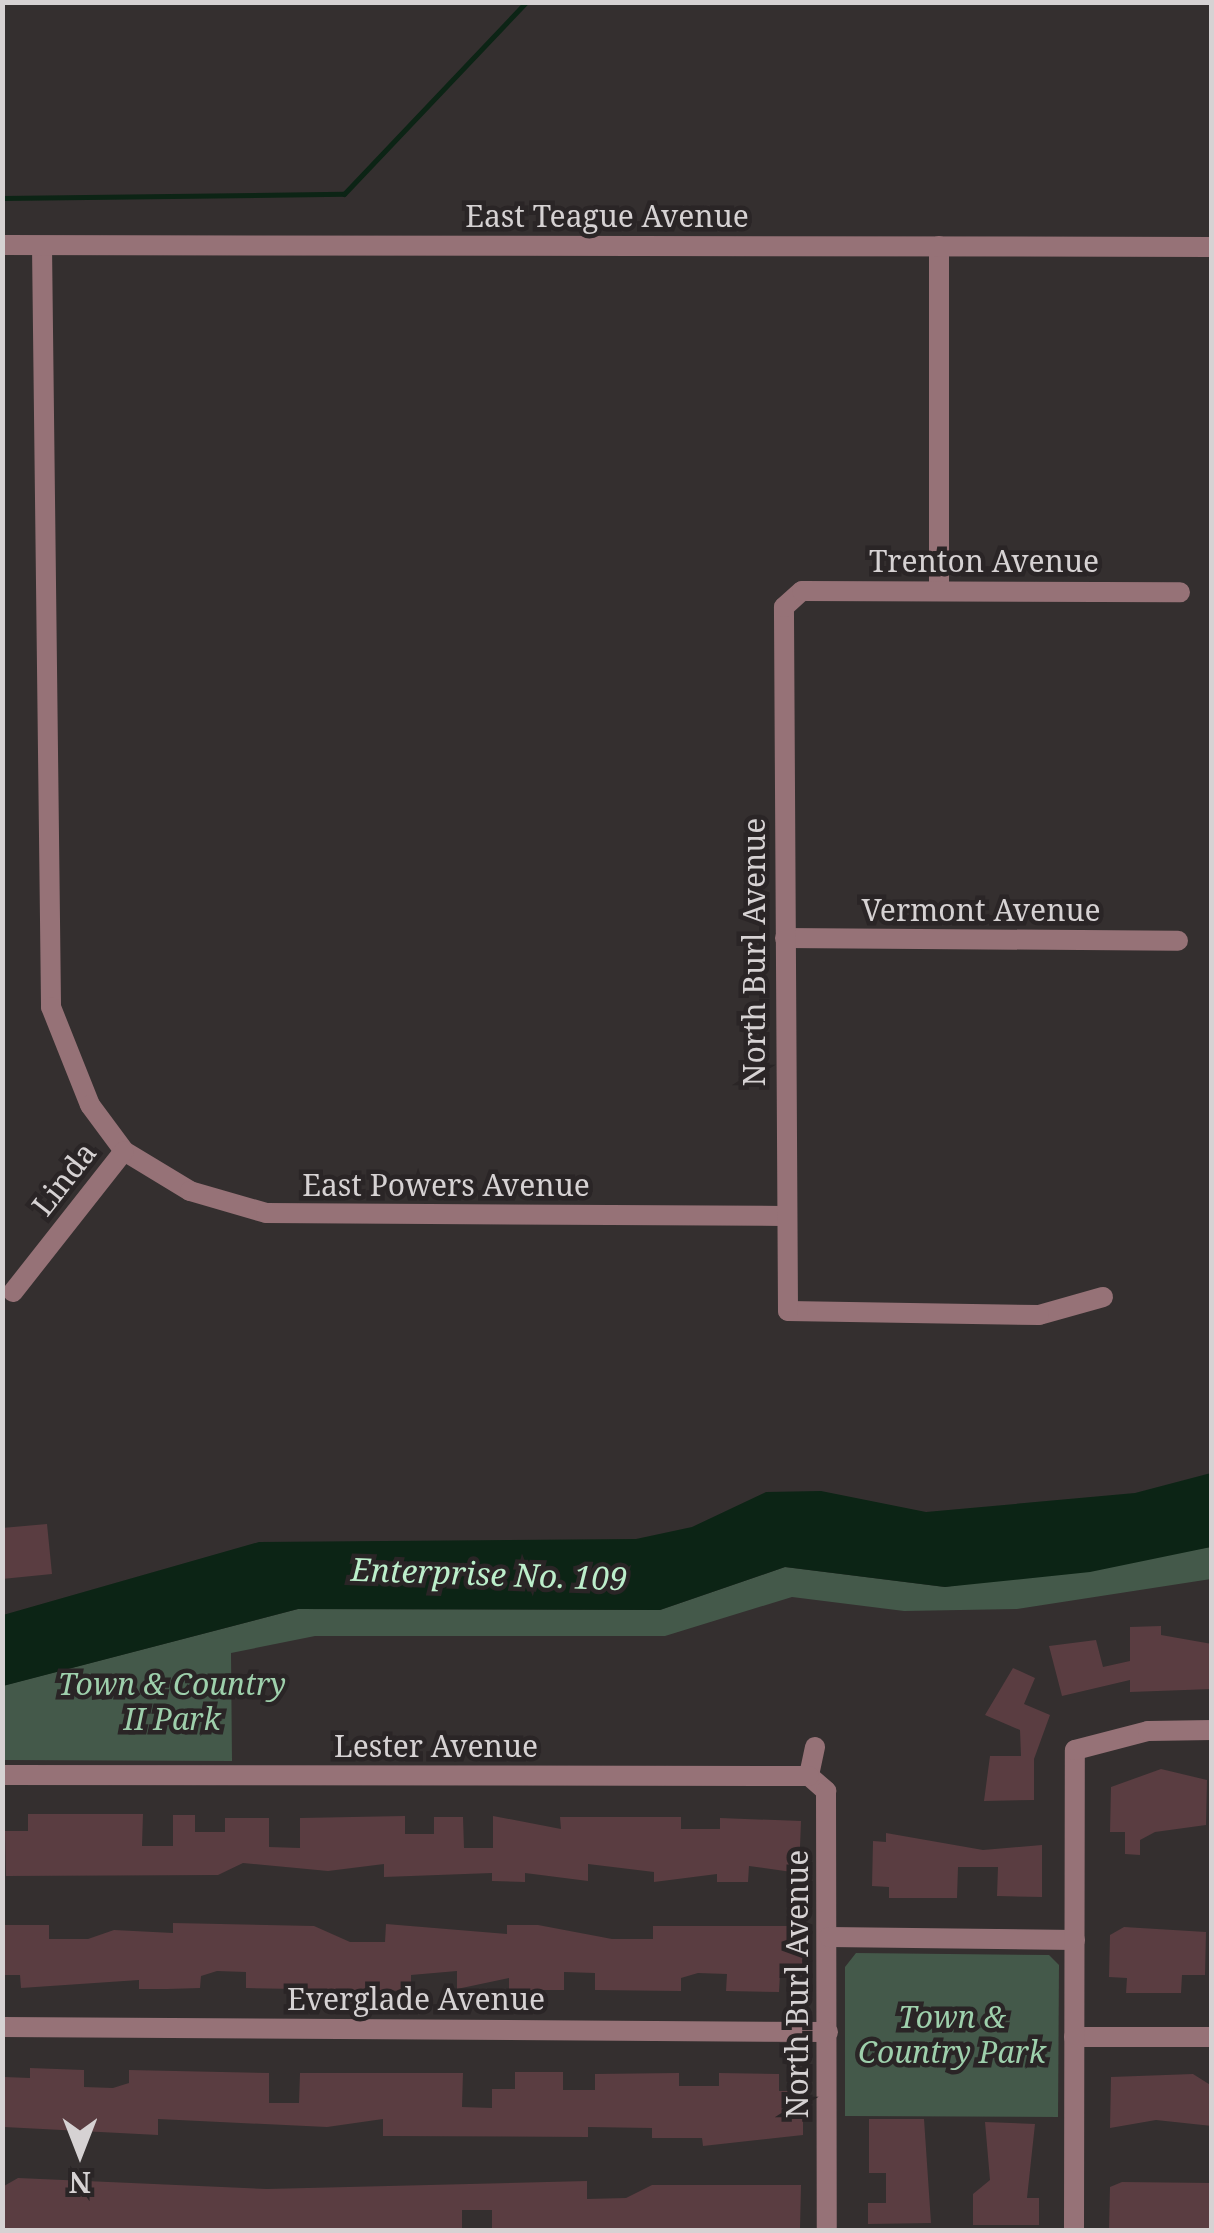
<!DOCTYPE html>
<html>
<head>
<meta charset="utf-8">
<style>
	body { margin:0 }
	#map { position:relative; width:1214px; height:2233px; overflow:hidden; background:#342f2f; font-family:"Noto Serif",serif }
	div>[style] { position:absolute }
	[style*='--x'] { left:calc(var(--x)*1px); top:calc(var(--y)*1px); width:calc(var(--w)*1px); rotate:calc(var(--a)*1deg) }
	.green>* { inset:0; background:#44594a }
	.water>* { inset:0; background:#0c2415 }
	.stream>* { height:5px; margin:-2.5px; padding:0 2.5px; transform-origin:2.5px; border-radius:2.5px; background:#0c2415 }
	.building>* { inset:0; background:#5a3d41 }
	.minor>* { height:20px; margin:-10px; padding:0 10px; transform-origin:10px; border-radius:10px; background:#967277 }
	.tertiary>* { height:20px; margin:-10px; padding:0 10px; transform-origin:10px; border-radius:10px; background:#967277 }
	span { translate:-50% -50%; white-space:nowrap; text-align:center; line-height:1.15; -webkit-text-stroke:9px #2a2526; paint-order:stroke }
	.street-label { font-size:30px; color:#d6d2d3 }
	.park-label { font-size:30px; color:#9ed0ac; font-style:italic }
	.water-label { font-size:32px; color:#bcefcb; font-style:italic }
	.frame { position:absolute; inset:0; border:5px solid #d6d2d3; pointer-events:none }
	.north { position:absolute; left:30px; top:2103px; width:100px; height:100px; -webkit-text-stroke:8px #2a2526; paint-order:stroke; rotate:180deg; font-size:28px; font-weight:700; line-height:40px; text-align:center; color:#d6d2d3 }
	.north::after { content:''; display:block; margin:auto; width:35px; height:45px; background:#d6d2d3; clip-path:polygon(50% 0,100% 100%,50% 72%,0 100%) }
</style>
</head>
<body>
<div id="map">
	<div class="green">
		<div style="clip-path:polygon(1211px 1547px,1211px 1579px,1017px 1609px,904px 1611px,792px 1597px,665px 1636px,315px 1636px,231px 1653px,232px 1761px,3px 1760px,2px 1686px,298px 1609px,660px 1610px,785px 1567px,945px 1587px)"></div>
		<div style="clip-path:polygon(856px 1953px,1049px 1955px,1059px 1965px,1058px 2117px,845px 2116px,845px 1967px)"></div>
	</div>
	<div class="water">
		<div style="clip-path:polygon(1211px 1473px,1211px 1547px,1090px 1572px,945px 1587px,785px 1567px,660px 1610px,298px 1609px,3px 1686px,3px 1615px,259px 1542px,636px 1539px,692px 1527px,766px 1492px,821px 1491px,926px 1512px,1135px 1493px)"></div>
	</div>
	<div class="stream">
		<div style="--x:2;--y:198;--w:342;--a:-0.7"></div>
		<div style="--x:344;--y:194;--w:265;--a:-46.5"></div>
	</div>
	<div class="building">
		<div style="clip-path:polygon(47px 1524px,52px 1574px,2px 1579px,2px 1528px)"></div>
		<div style="clip-path:polygon(1161px 1626px,1161px 1635px,1212px 1644px,1212px 1689px,1130px 1692px,1130px 1680px,1062px 1696px,1049px 1646px,1096px 1640px,1103px 1667px,1130px 1661px,1130px 1627px)"></div>
		<div style="clip-path:polygon(1013px 1668px,1035px 1678px,1024px 1704px,1050px 1715px,1034px 1759px,1034px 1800px,984px 1801px,990px 1756px,1021px 1756px,1020px 1730px,985px 1715px)"></div>
		<div style="clip-path:polygon(1161px 1769px,1207px 1780px,1206px 1825px,1155px 1832px,1140px 1840px,1140px 1855px,1125px 1854px,1125px 1832px,1110px 1832px,1111px 1787px)"></div>
		<div style="clip-path:polygon(28px 1814px,143px 1814px,142px 1846px,173px 1846px,173px 1815px,195px 1815px,195px 1832px,225px 1832px,225px 1818px,269px 1818px,269px 1847px,300px 1848px,300px 1818px,405px 1816px,405px 1834px,434px 1834px,434px 1817px,463px 1817px,464px 1848px,493px 1848px,493px 1816px,561px 1829px,560px 1817px,681px 1817px,681px 1829px,720px 1829px,720px 1818px,801px 1821px,799px 1873px,749px 1866px,748px 1882px,717px 1882px,717px 1874px,654px 1882px,654px 1872px,588px 1864px,588px 1881px,525px 1873px,525px 1882px,492px 1881px,492px 1873px,384px 1877px,384px 1864px,328px 1871px,243px 1863px,218px 1875px,6px 1876px,5px 1831px,28px 1831px)"></div>
		<div style="clip-path:polygon(886px 1833px,983px 1850px,1042px 1845px,1042px 1897px,997px 1896px,998px 1867px,958px 1867px,957px 1898px,889px 1898px,889px 1887px,872px 1886px,873px 1841px,886px 1842px)"></div>
		<div style="clip-path:polygon(173px 1923px,314px 1926px,350px 1942px,385px 1942px,386px 1924px,507px 1934px,507px 1925px,538px 1925px,612px 1939px,653px 1939px,653px 1926px,804px 1926px,803px 1975px,780px 1974px,779px 1992px,726px 1991px,727px 1974px,698px 1973px,681px 1978px,681px 1991px,595px 1990px,595px 1973px,564px 1972px,564px 1990px,509px 1990px,509px 1978px,457px 1989px,457px 1971px,411px 1975px,411px 1991px,246px 1988px,246px 1972px,217px 1971px,201px 1976px,200px 1988px,167px 1989px,139px 1989px,139px 1980px,21px 1988px,20px 1975px,5px 1975px,4px 1925px,49px 1925px,49px 1939px,88px 1939px,114px 1930px,173px 1933px)"></div>
		<div style="clip-path:polygon(1124px 1927px,1206px 1932px,1205px 1975px,1182px 1975px,1181px 1993px,1126px 1993px,1127px 1978px,1109px 1977px,1110px 1935px)"></div>
		<div style="clip-path:polygon(30px 2068px,84px 2070px,84px 2087px,113px 2088px,129px 2083px,129px 2070px,269px 2073px,269px 2103px,299px 2103px,300px 2073px,463px 2073px,462px 2107px,492px 2108px,492px 2089px,515px 2089px,515px 2072px,563px 2072px,563px 2090px,595px 2090px,595px 2074px,679px 2073px,679px 2086px,719px 2086px,719px 2073px,779px 2074px,779px 2091px,803px 2091px,803px 2135px,703px 2146px,702px 2138px,652px 2138px,652px 2128px,588px 2127px,588px 2137px,383px 2136px,383px 2119px,327px 2127px,158px 2119px,158px 2135px,4px 2127px,4px 2077px,30px 2078px)"></div>
		<div style="clip-path:polygon(1193px 2074px,1212px 2086px,1212px 2126px,1156px 2120px,1110px 2128px,1111px 2077px)"></div>
		<div style="clip-path:polygon(869px 2119px,924px 2119px,931px 2223px,868px 2224px,868px 2203px,886px 2203px,886px 2173px,869px 2173px)"></div>
		<div style="clip-path:polygon(985px 2122px,1035px 2124px,1027px 2198px,1039px 2198px,1039px 2225px,973px 2225px,973px 2194px,990px 2180px)"></div>
		<div style="clip-path:polygon(18px 2178px,267px 2189px,587px 2181px,587px 2199px,626px 2198px,652px 2185px,801px 2185px,800px 2229px,492px 2230px,492px 2210px,462px 2210px,462px 2230px,4px 2229px,4px 2186px)"></div>
		<div style="clip-path:polygon(1122px 2182px,1212px 2183px,1212px 2230px,1109px 2230px,1110px 2187px)"></div>
	</div>
	<div class="minor">
		<div style="--x:42;--y:246;--w:761;--a:89.32"></div>
		<div style="--x:51;--y:1007;--w:105;--a:68.3"></div>
		<div style="--x:90;--y:1105;--w:57;--a:53.5"></div>
		<div style="--x:124;--y:1151;--w:77;--a:31.2"></div>
		<div style="--x:190;--y:1191;--w:79;--a:16.1"></div>
		<div style="--x:266;--y:1213;--w:517;--a:0.33"></div>
		<div style="--x:939;--y:246;--w:345;--a:90"></div>
		<div style="--x:785;--y:938;--w:393;--a:0.4"></div>
		<div style="--x:13;--y:1292;--w:179;--a:-51.8"></div>
		<div style="--x:1103;--y:1297;--w:66;--a:164.3"></div>
		<div style="--x:1039;--y:1315;--w:251;--a:-179.1"></div>
		<div style="--x:788;--y:1311;--w:704;--a:-90.33"></div>
		<div style="--x:784;--y:607;--w:24;--a:-42"></div>
		<div style="--x:802;--y:591;--w:378;--a:0.2"></div>
		<div style="--x:815;--y:1747;--w:30;--a:102"></div>
		<div style="--x:809;--y:1776;--w:23;--a:41"></div>
		<div style="--x:826;--y:1791;--w:439;--a:89.9"></div>
		<div style="--x:2;--y:1775;--w:807;--a:0.07"></div>
		<div style="--x:829;--y:1937;--w:246;--a:0.7"></div>
		<div style="--x:2;--y:2027;--w:826;--a:0.35"></div>
		<div style="--x:1074;--y:2037;--w:138;--a:0"></div>
		<div style="--x:1074;--y:2230;--w:480;--a:-89.9"></div>
		<div style="--x:1075;--y:1750;--w:75;--a:-14.6"></div>
		<div style="--x:1148;--y:1731;--w:64;--a:-0.9"></div>
	</div>
	<div class="tertiary">
		<div style="--x:2;--y:245;--w:1210;--a:0.09"></div>
	</div>
	<div class="street-label">
		<span style="left:607px;top:216px">East Teague Avenue</span>
		<span style="left:984px;top:561px">Trenton Avenue</span>
		<span style="left:981px;top:910px">Vermont Avenue</span>
		<span style="left:754px;top:952px;rotate:-90deg">North Burl Avenue</span>
		<span style="left:64px;top:1179px;rotate:-52deg">Linda</span>
		<span style="left:446px;top:1185px">East Powers Avenue</span>
		<span style="left:436px;top:1746px">Lester Avenue</span>
		<span style="left:797px;top:1984px;rotate:-90deg">North Burl Avenue</span>
		<span style="left:416px;top:1999px">Everglade Avenue</span>
	</div>
	<div class="park-label">
		<span style="left:172px;top:1701px">Town &amp; Country<br>II Park</span>
		<span style="left:952px;top:2034px">Town &amp;<br>Country Park</span>
	</div>
	<div class="water-label">
		<span style="left:489px;top:1574px;rotate:2deg">Enterprise No. 109</span>
	</div>
	<div class="frame"></div>
	<div class="north">N</div>
</div>
</body>
</html>
